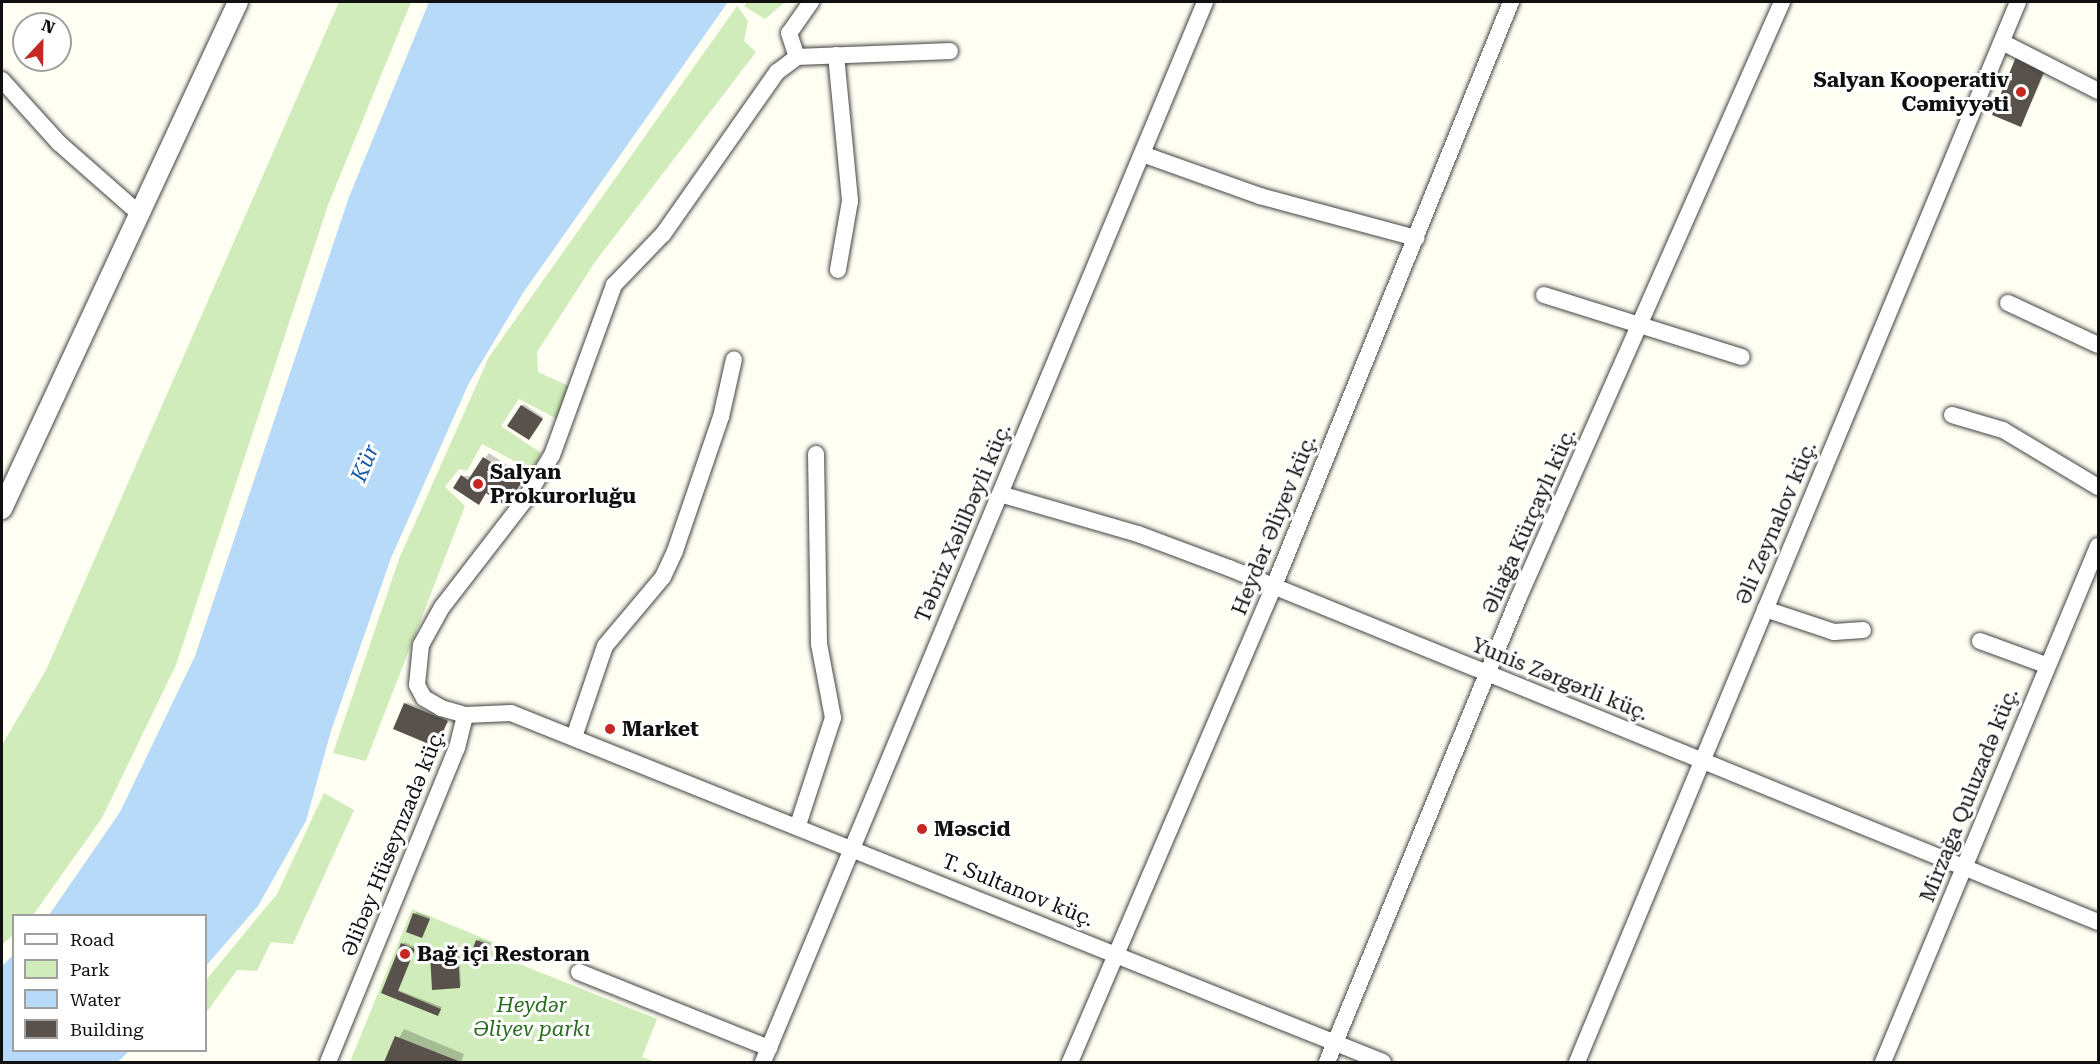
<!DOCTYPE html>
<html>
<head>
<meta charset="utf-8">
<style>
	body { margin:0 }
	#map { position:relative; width:2100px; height:1064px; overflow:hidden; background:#fffef3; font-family:"Roboto Serif",serif }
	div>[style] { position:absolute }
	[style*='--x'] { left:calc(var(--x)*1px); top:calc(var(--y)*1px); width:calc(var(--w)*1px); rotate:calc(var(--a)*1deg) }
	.green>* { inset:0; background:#d0ecba }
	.water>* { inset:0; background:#b6daf8 }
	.shadow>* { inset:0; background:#0003 }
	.building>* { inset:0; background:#59524c }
	.roads { filter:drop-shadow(0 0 2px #434343) drop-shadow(0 0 2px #434343) }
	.minor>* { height:16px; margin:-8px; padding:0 8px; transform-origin:8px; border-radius:8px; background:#fff }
	.tertiary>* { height:20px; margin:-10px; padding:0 10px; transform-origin:10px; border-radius:10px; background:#fff }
	.dots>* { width:16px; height:16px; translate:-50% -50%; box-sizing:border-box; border:3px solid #fff; border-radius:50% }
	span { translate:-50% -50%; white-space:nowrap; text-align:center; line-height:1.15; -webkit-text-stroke:6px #fff; paint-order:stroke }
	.poi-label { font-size:21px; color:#101010; font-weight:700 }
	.right { translate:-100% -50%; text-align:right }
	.left { translate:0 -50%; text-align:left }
	.street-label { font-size:21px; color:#101010 }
	.park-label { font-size:21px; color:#276c1d; font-style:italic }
	.water-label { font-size:22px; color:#135ba8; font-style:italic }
	.frame { position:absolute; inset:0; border:3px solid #101010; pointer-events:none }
	.legend { position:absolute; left:12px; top:914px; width:195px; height:138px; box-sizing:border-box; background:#fff; border:2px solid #9f9f9f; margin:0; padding:8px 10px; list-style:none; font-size:18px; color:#101010 }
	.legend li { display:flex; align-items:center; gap:12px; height:30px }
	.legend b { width:30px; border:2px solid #9f9f9f }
	.north { position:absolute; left:12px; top:12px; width:60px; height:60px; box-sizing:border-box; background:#fff; border:2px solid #9f9f9f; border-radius:50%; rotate:22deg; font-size:16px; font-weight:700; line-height:24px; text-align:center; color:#101010 }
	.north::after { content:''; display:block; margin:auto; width:21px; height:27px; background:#c72722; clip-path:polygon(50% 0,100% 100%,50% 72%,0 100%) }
</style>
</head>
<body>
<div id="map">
	<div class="green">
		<div style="clip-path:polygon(339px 2px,411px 2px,328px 205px,176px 665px,102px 818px,33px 915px,14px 916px,13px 935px,2px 945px,2px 745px,46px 670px)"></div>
		<div style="clip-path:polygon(747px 2px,785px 2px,765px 19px,744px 6px)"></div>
		<div style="clip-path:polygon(737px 6px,748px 21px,744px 41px,756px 52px,595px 262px,537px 352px,538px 372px,571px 387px,557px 419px,519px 399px,501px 426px,541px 453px,533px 471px,482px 444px,467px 471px,459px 469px,445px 487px,465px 506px,366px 761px,333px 753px,399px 559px,489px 357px)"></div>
		<div style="clip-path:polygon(324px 793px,354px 810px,293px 944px,271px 942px,257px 971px,237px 970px,206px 1013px,206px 980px,277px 894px)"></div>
		<div style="clip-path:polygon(412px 909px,510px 949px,507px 959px,657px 1019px,642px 1057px,656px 1062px,350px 1062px)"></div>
	</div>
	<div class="water">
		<div style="clip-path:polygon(429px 2px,728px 2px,523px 293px,469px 383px,391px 558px,331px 731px,306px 821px,258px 906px,206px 966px,206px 916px,49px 915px,120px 812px,195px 656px,349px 197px)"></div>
		<div style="clip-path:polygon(13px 955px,14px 1050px,129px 1051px,118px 1062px,2px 1062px,2px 966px)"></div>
	</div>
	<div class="shadow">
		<div style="clip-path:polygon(2022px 53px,2049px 64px,2021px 125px)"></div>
		<div style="clip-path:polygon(524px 404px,543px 417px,530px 436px,522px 406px)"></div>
		<div style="clip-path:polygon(489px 453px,525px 477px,510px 500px,487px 492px,478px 503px,462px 476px,472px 476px)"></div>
		<div style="clip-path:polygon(407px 702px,448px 719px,436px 746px,405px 704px)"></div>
		<div style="clip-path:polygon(416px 912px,430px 917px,422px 937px,408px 931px)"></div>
		<div style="clip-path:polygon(479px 939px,491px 943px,483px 960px,472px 955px)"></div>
		<div style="clip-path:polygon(404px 942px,415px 947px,398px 990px,442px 1007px,439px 1013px,383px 993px)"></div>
		<div style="clip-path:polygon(459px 950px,461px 985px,460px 987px,431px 954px)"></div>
		<div style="clip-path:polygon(404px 1029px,464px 1054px,461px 1062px,386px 1062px)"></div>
	</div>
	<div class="building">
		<div style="clip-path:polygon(2016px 57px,2045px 69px,2021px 127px,1992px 115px)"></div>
		<div style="clip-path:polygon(521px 405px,543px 419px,529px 440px,507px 426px)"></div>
		<div style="clip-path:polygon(483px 457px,522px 482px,506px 506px,486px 493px,479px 505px,453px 488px,461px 475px,468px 480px)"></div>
		<div style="clip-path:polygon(404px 703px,448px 721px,436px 747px,393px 729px)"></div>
		<div style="clip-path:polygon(413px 913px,430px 919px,422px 938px,406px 932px)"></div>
		<div style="clip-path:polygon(476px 940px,490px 945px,483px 962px,470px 956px)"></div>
		<div style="clip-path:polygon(401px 943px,415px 949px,398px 991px,441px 1009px,438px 1016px,381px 993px)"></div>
		<div style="clip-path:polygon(458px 952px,460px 988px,432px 990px,430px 953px)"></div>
		<div style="clip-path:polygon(395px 1036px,461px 1062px,384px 1062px)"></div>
	</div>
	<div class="roads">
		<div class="minor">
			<div style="--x:811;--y:2;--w:38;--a:125"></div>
			<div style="--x:789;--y:33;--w:25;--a:72"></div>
			<div style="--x:797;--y:57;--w:25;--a:143"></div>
			<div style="--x:777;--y:72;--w:198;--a:125.1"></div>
			<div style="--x:663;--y:234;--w:71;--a:133.9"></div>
			<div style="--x:614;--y:285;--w:181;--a:110"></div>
			<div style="--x:552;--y:455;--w:54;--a:121.3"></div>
			<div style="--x:524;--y:501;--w:134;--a:127.7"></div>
			<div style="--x:442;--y:607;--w:43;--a:118.9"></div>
			<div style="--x:421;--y:645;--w:40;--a:95.7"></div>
			<div style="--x:417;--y:685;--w:15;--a:62"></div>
			<div style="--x:424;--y:698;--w:20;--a:30"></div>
			<div style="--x:441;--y:708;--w:25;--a:16"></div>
			<div style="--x:465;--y:715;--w:46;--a:-2.5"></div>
			<div style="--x:511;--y:713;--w:939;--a:21.81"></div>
			<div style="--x:2002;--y:42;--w:108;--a:27"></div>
			<div style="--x:836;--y:55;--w:147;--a:84.5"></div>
			<div style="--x:850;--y:201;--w:70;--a:99.9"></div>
			<div style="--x:797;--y:57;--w:153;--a:-2.2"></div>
			<div style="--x:2;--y:80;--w:85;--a:47.9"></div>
			<div style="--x:59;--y:143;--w:109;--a:41.3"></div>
			<div style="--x:1142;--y:154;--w:125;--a:19.6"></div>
			<div style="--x:1260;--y:196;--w:162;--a:15.1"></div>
			<div style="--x:1544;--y:295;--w:207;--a:17.4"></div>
			<div style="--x:2008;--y:303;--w:99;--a:25"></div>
			<div style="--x:1952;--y:415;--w:53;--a:16.4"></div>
			<div style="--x:2003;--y:430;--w:111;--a:31"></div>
			<div style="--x:1000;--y:494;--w:144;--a:16.2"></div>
			<div style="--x:1138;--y:534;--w:97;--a:20.5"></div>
			<div style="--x:1229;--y:568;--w:938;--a:22.16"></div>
			<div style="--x:1765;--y:609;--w:73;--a:18.4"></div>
			<div style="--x:1834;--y:632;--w:29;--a:-4"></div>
			<div style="--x:1980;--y:641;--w:70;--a:20"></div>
			<div style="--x:574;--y:737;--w:96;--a:-71.2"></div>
			<div style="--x:605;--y:646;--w:90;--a:-50"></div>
			<div style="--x:663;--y:577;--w:29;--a:-65"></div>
			<div style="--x:675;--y:551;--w:142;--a:-71.1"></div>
			<div style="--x:721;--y:417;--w:59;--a:-77.4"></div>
			<div style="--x:798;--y:825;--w:113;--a:-71.9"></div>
			<div style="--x:833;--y:718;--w:75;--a:-100.7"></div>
			<div style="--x:819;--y:644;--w:190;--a:-90.9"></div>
			<div style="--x:579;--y:972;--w:205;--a:21.8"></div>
			<div style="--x:328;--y:1062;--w:339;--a:-67.7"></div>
			<div style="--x:457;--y:748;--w:34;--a:-76"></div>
			<div style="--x:763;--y:1062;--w:1148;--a:-67.36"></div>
			<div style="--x:1070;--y:1062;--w:518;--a:-66.8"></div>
			<div style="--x:1274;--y:586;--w:630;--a:-67.91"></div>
			<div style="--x:1327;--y:1062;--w:501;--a:-67.58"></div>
			<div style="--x:1518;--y:599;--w:653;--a:-66.14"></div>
			<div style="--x:1577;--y:1062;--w:1148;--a:-67.41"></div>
			<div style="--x:1883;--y:1062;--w:559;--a:-67.38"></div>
		</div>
		<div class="tertiary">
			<div style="--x:2;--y:509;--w:559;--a:-65.04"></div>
		</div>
	</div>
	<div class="dots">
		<div style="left:2021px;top:92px;background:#c72722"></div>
		<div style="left:478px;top:484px;background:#c72722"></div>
		<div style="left:610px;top:729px;background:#c72722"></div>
		<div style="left:922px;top:829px;background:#c72722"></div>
		<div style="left:405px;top:954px;background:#c72722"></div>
	</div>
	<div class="poi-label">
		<span class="right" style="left:2009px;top:92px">Salyan Kooperativ<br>Cəmiyyəti</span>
		<span class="left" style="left:490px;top:484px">Salyan<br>Prokurorluğu</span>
		<span class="left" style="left:622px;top:729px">Market</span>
		<span class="left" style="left:934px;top:829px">Məscid</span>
		<span class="left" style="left:417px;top:954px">Bağ içi Restoran</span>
	</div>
	<div class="street-label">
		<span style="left:1529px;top:521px;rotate:-66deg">Əliağa Kürçaylı küç.</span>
		<span style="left:963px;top:523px;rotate:-67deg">Təbriz Xəlilbəyli küç.</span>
		<span style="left:1776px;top:523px;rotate:-67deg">Əli Zeynalov küç.</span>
		<span style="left:1274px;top:525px;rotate:-68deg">Heydər Əliyev küç.</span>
		<span style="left:1560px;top:679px;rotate:22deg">Yunis Zərgərli küç.</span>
		<span style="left:1969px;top:795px;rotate:-68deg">Mirzağa Quluzadə küç.</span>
		<span style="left:393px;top:843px;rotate:-68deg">Əlibəy Hüseynzadə küç.</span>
		<span style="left:1018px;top:890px;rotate:22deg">T. Sultanov küç.</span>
	</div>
	<div class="park-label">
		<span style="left:532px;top:1017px">Heydər<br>Əliyev parkı</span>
	</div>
	<div class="water-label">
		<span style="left:365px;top:463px;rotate:-67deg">Kür</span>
	</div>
	<div class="frame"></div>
	<ul class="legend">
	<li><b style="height:8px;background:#fff"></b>Road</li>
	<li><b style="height:16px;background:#d0ecba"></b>Park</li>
	<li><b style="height:16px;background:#b6daf8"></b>Water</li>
	<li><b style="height:16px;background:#59524c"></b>Building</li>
	</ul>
	<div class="north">N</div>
</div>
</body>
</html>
